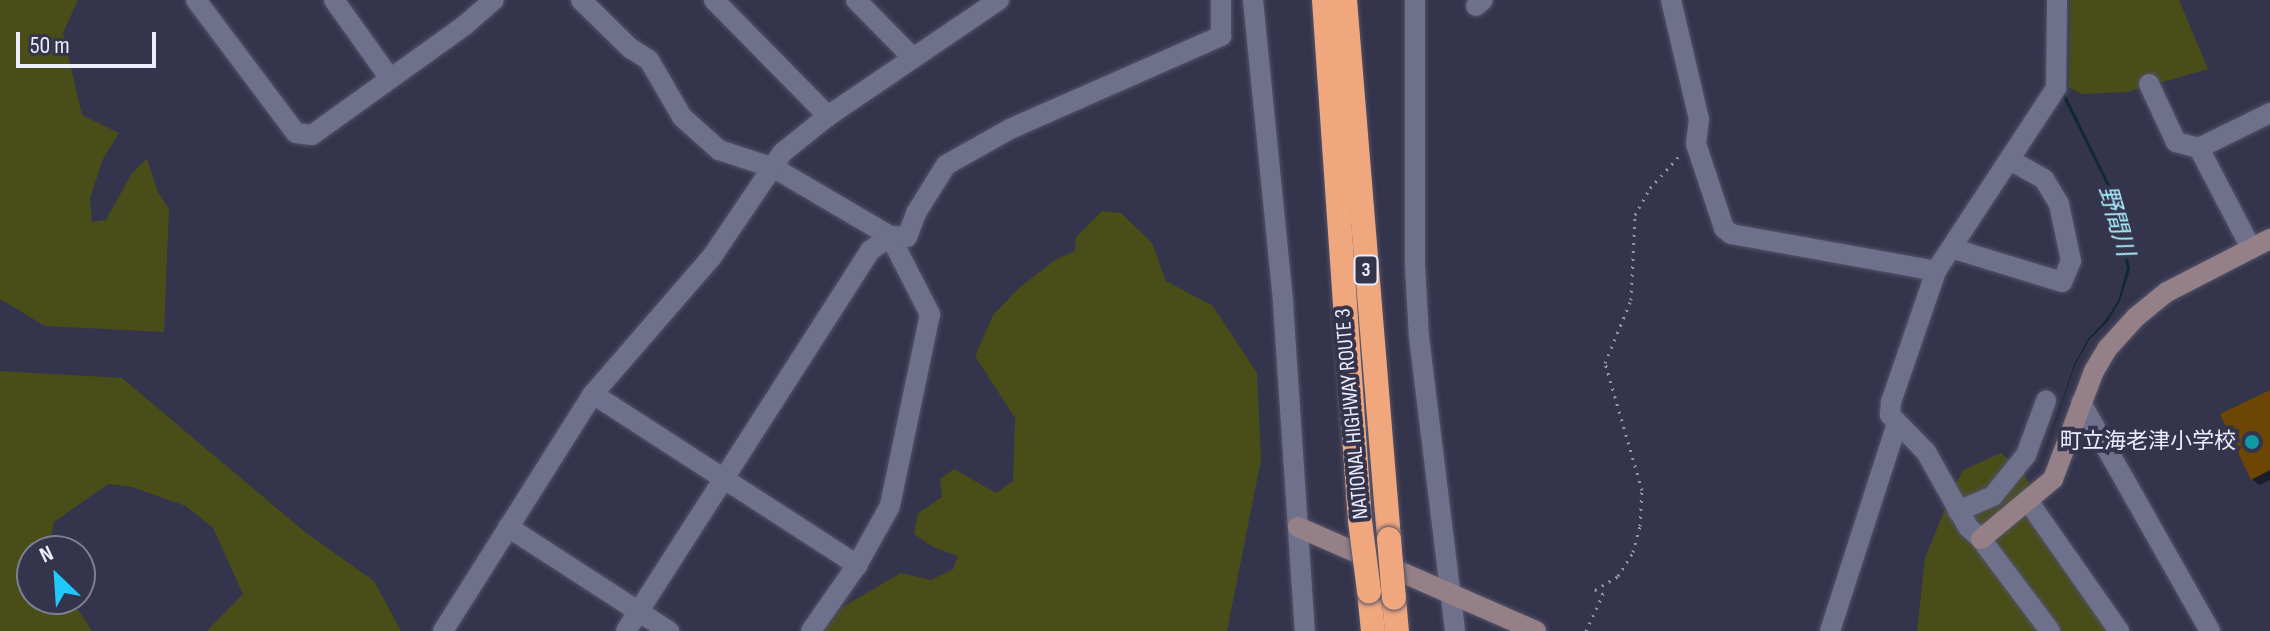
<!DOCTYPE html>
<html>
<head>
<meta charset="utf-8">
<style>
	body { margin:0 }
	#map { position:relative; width:2270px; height:631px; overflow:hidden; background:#34344d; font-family:"Sofia Sans Condensed","Noto Sans JP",sans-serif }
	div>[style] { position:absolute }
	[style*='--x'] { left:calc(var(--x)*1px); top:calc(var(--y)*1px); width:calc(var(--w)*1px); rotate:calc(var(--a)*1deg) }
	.green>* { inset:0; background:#494d18 }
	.water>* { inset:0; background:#0b292e }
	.shadow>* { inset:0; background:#0007 }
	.building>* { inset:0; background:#6d4604 }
	.path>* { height:3px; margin-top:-1.5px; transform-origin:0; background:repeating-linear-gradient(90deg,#9494a9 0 2px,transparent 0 8px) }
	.roads { filter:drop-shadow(0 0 2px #525267) drop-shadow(0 0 2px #525267) }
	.street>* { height:20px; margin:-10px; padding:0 10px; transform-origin:10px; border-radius:10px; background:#6f708c }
	.secondary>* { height:20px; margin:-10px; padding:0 10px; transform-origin:10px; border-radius:10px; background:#968088 }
	.highway>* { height:24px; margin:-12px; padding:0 12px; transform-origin:12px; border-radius:12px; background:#f0a77d }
	.bridges { filter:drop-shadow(0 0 2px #525267) drop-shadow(0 0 2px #525267) }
	.highway-bridge>* { height:24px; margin:-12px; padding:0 12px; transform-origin:12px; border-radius:12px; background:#f0a77d }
	.dots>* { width:22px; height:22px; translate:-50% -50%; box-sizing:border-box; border:4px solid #34344d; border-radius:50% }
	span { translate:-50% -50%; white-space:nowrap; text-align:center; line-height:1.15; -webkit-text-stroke:8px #34344d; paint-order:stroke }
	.shield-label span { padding:2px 6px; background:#34344d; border:2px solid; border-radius:6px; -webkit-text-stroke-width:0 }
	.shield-label { font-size:20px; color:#ecedfd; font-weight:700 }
	.street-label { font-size:22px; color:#ecedfd }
	.poi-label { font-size:22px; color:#ecedfd }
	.right { translate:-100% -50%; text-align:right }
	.water-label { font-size:24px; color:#aaf0fd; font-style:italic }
	.north { position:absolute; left:16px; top:535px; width:80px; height:80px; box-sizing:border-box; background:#34344d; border:2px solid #7e7e93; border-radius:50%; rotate:335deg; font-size:22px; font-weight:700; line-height:32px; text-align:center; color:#ecedfd }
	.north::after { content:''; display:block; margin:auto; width:28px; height:36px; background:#1fc9fd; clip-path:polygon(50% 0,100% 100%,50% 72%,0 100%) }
	.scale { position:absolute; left:16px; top:32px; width:140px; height:36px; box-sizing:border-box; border:4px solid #ecedfd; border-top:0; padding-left:10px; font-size:24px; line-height:28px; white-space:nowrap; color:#ecedfd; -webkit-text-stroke:6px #34344d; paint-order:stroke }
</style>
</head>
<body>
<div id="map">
	<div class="green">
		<div style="clip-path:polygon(0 0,78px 0,63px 33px,82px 115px,119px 133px,103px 159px,90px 198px,92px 222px,106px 220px,132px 173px,147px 159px,158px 192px,169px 209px,164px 332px,45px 326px,0 299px)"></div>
		<div style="clip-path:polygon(2070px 0,2179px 0,2208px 69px,2128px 92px,2081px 94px,2069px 87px)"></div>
		<div style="clip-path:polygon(1102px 211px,1121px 213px,1152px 243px,1166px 281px,1213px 306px,1257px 373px,1261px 460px,1227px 631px,824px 631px,842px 607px,901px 573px,931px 580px,953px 569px,958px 556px,933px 547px,914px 534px,918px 513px,942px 497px,940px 479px,954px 469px,996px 493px,1013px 481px,1015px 418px,975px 356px,993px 315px,1019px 288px,1055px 260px,1075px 251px,1076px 237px)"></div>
		<div style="clip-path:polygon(0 371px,122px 378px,305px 532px,374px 581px,401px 631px,207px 631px,243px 594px,213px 528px,186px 506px,132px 487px,108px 484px,54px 522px,51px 537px,56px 551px,32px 551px,32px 599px,71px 599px,92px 631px,0 631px)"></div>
		<div style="clip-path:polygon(2001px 453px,2023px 472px,2107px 631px,1917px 631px,1925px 558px,1952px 492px,1963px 470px)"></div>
	</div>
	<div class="water">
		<div style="clip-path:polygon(2066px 0,2065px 94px,2115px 196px,2130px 269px,2120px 301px,2107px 322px,2089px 340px,2075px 365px,2037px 477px,2074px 365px,2088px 339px,2105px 321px,2118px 301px,2127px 269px,2112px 195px,2062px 95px)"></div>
	</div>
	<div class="shadow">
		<div style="clip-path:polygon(2270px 392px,2270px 480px,2259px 485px,2252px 479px)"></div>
	</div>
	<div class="building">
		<div style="clip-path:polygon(2270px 390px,2270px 470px,2251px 480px,2220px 414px)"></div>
	</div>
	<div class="path">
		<div style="--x:1586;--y:631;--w:41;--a:-65.3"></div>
		<div style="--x:1603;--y:594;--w:9;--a:-153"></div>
		<div style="--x:1595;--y:590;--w:27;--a:-31"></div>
		<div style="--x:1618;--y:576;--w:28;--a:-58"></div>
		<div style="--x:1633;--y:552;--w:27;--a:-75"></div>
		<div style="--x:1640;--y:526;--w:36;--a:-87"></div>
		<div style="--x:1642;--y:490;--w:132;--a:-106.2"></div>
		<div style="--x:1605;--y:363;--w:68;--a:-67.6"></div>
		<div style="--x:1631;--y:300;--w:85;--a:-87.3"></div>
		<div style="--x:1635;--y:215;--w:31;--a:-61"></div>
		<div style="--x:1650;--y:188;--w:45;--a:-47.7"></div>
	</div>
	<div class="roads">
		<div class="street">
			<div style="--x:196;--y:0;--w:166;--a:53.1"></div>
			<div style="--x:296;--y:133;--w:16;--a:7"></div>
			<div style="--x:312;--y:135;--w:188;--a:-35.7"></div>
			<div style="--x:465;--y:25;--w:38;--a:-41"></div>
			<div style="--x:334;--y:0;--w:95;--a:54.5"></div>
			<div style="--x:581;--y:0;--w:69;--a:44.4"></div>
			<div style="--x:630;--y:48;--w:22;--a:32"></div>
			<div style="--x:649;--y:60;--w:66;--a:59.9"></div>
			<div style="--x:682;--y:117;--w:50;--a:41.7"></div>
			<div style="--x:719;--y:150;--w:58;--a:18.1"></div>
			<div style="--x:774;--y:168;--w:134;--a:30.4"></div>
			<div style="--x:890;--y:236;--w:88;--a:62.9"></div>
			<div style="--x:930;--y:314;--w:196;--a:101.8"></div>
			<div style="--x:890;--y:506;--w:68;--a:119.2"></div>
			<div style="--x:857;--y:565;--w:80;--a:124.9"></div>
			<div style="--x:714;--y:0;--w:163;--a:45.5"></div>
			<div style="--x:856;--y:0;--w:80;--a:45.5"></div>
			<div style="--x:1253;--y:0;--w:304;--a:84.3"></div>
			<div style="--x:1283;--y:303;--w:329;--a:86.2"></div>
			<div style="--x:1415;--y:0;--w:266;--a:90"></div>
			<div style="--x:1415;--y:266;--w:71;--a:86.8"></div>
			<div style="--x:1419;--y:337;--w:296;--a:83"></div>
			<div style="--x:1671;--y:0;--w:122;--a:76.8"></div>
			<div style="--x:1699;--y:119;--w:25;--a:97"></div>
			<div style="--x:1696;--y:144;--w:89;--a:71.6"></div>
			<div style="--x:1724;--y:228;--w:9;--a:41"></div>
			<div style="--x:1731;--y:234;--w:208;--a:10.2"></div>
			<div style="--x:1476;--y:6;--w:9;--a:-41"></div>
			<div style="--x:2149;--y:84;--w:64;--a:65"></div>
			<div style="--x:2176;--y:142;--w:24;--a:15"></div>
			<div style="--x:2251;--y:248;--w:113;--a:-117.5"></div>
			<div style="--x:2199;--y:148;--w:79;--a:-26.2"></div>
			<div style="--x:1954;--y:249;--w:113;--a:17"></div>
			<div style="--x:2062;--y:282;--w:23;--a:-67"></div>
			<div style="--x:2071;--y:261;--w:58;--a:-101.9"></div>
			<div style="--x:2059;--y:204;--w:29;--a:-121"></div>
			<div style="--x:2044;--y:179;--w:39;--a:-151"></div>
			<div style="--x:593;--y:394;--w:315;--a:32.9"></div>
			<div style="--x:2081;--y:403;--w:262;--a:60.5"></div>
			<div style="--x:2028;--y:501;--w:159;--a:55"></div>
			<div style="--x:1958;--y:511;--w:38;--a:-23"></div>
			<div style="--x:1993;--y:496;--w:53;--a:-51.2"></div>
			<div style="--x:2026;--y:455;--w:58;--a:-69.7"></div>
			<div style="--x:508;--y:527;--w:192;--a:32.9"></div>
			<div style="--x:443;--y:631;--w:280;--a:-57.7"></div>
			<div style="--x:593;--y:394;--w:180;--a:-49.1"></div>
			<div style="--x:711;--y:258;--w:127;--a:-55.9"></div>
			<div style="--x:782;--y:153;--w:59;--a:-38.8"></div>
			<div style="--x:828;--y:116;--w:207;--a:-34.2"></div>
			<div style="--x:626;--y:631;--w:453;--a:-57.3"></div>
			<div style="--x:871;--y:250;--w:24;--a:-36"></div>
			<div style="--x:890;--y:236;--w:17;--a:3"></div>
			<div style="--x:907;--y:237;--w:26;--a:-69"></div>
			<div style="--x:916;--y:213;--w:57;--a:-58"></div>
			<div style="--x:946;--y:165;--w:73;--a:-29.4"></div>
			<div style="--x:1010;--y:129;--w:231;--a:-23.8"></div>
			<div style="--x:1221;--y:36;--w:36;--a:-90"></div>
			<div style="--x:1830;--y:631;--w:218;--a:-72.1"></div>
			<div style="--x:2050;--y:631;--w:115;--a:-126.9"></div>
			<div style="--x:1981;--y:539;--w:18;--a:-137"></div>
			<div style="--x:1968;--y:527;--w:86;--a:-119.2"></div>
			<div style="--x:1926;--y:452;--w:52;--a:-134.2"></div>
			<div style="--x:1890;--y:415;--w:13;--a:-86"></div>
			<div style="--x:1891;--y:402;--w:139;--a:-71"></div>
			<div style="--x:1936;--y:271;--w:219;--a:-56.7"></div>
			<div style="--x:2056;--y:88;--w:88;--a:-89.3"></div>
		</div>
		<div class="secondary">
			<div style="--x:1298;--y:527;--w:260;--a:23.6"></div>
			<div style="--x:1981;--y:539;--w:94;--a:-39.8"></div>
			<div style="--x:2053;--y:479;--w:116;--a:-69.2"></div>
			<div style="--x:2094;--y:371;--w:26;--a:-59"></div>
			<div style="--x:2107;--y:349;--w:43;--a:-47.8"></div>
			<div style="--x:2136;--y:317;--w:40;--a:-39"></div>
			<div style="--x:2167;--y:292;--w:116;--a:-27.2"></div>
		</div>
		<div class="highway">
			<div style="--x:1324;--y:0;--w:522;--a:86.05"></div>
			<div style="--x:1345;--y:0;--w:541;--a:85.33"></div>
			<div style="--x:1369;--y:591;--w:40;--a:84.3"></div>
			<div style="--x:1394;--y:598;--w:33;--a:85"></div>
		</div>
	</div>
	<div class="bridges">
		<div class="highway-bridge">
			<div style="--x:1360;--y:521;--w:71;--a:82.7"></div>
			<div style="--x:1389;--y:539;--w:59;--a:85.2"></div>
		</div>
	</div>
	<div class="dots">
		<div style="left:2252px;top:442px;background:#0f9aa8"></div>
	</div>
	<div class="shield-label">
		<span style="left:1366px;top:270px">3</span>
	</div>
	<div class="street-label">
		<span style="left:1352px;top:414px;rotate:-95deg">NATIONAL HIGHWAY ROUTE 3</span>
	</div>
	<div class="poi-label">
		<span class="right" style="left:2236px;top:442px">町立海老津小学校</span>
	</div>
	<div class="water-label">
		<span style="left:2116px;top:221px;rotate:74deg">野間川</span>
	</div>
	<div class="north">N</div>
	<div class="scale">50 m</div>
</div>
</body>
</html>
